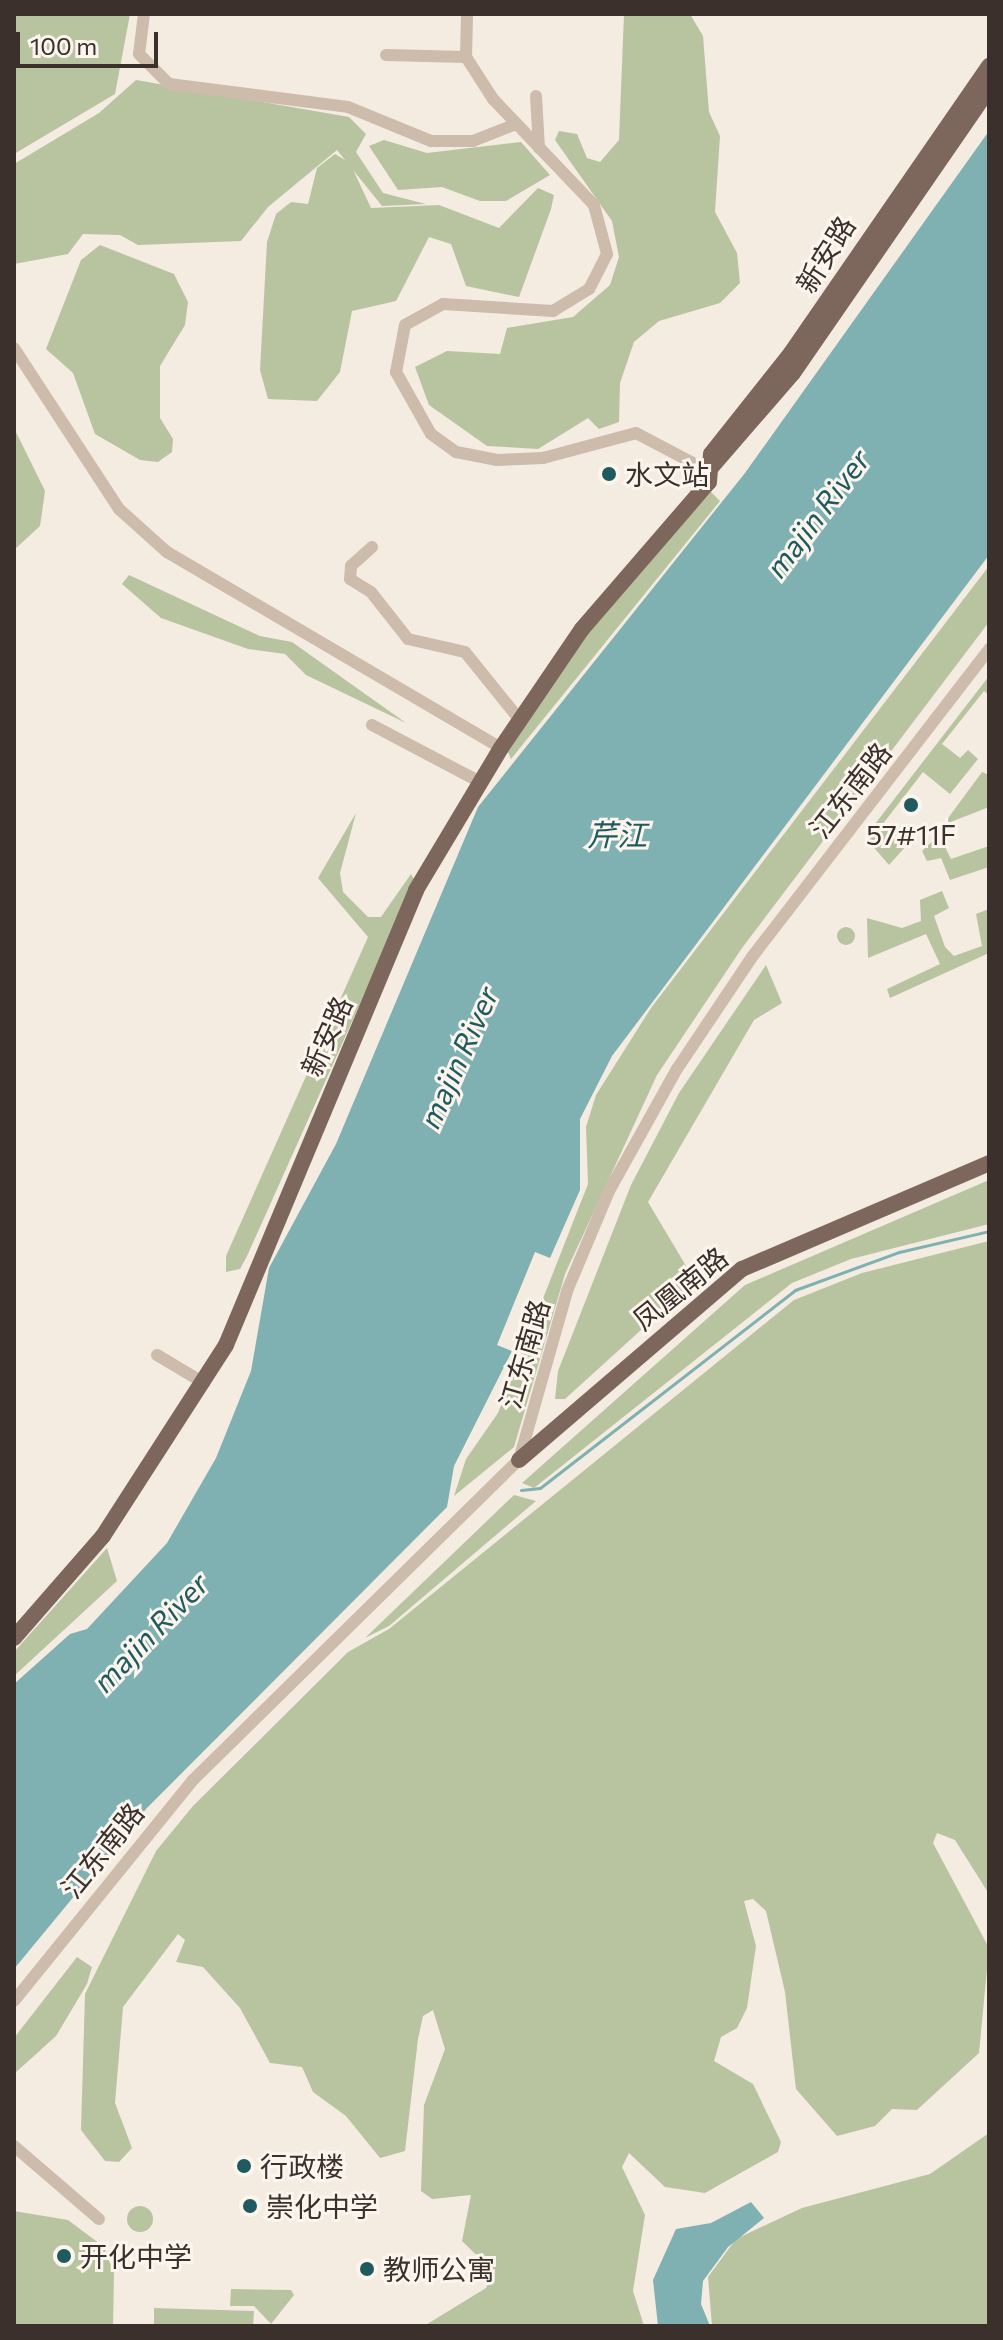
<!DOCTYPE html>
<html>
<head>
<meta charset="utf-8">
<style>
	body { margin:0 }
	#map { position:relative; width:1003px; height:2340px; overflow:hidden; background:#f4ebe1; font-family:Commissioner,"Noto Sans SC",sans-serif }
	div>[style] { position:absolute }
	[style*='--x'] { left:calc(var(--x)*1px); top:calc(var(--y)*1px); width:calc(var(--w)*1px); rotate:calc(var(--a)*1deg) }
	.green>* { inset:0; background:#b8c4a0 }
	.round { border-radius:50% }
	.water>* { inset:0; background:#7fb0b2 }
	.stream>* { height:3px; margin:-1.5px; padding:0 1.5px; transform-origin:1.5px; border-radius:1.5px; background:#7fb0b2 }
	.minor>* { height:12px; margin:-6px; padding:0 6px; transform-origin:6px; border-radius:6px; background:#cdbbac }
	.major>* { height:16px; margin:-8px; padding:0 8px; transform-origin:8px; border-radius:8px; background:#7d675c }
	.dots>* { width:22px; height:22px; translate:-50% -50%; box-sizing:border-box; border:4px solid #fbf5ee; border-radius:50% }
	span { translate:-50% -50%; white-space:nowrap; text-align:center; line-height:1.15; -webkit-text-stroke:6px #fbf5ee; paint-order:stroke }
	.street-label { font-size:28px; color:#3b302b }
	.poi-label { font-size:28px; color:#3b302b }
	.left { translate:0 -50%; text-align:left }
	.water-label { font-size:30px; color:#1f5a5e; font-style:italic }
	.frame { position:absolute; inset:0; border:16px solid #3b302b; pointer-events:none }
	.scale { position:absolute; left:16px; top:32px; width:142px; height:36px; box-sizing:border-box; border:4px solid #3b302b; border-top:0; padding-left:10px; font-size:24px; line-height:28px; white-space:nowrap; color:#3b302b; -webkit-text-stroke:6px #fbf5ee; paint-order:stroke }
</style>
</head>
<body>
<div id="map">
	<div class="green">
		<div style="clip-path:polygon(14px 14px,130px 14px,115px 94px,14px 154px)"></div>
		<div style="clip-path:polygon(624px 14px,690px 14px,703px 36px,709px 112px,720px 136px,715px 212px,737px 253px,740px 283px,720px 303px,659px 321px,634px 342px,620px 383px,619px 422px,599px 429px,588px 418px,538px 449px,487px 446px,429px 405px,415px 367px,447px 351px,500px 354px,507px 328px,573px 317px,610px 285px,619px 257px,612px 221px,555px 140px,559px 131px,577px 134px,587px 158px,600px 162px,619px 140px)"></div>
		<div style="clip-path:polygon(136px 80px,349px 117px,366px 134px,356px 152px,383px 193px,426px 204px,382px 206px,337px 150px,268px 207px,241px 241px,138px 245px,120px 235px,83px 234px,68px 254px,14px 264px,14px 164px,99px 113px)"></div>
		<div style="clip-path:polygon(384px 140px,427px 153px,521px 142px,550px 175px,506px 201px,480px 201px,442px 187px,398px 190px,369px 146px)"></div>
		<div style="clip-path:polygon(335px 154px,350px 163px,371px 208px,439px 205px,499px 228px,538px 188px,554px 195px,551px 209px,519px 297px,466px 286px,451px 244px,429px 237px,396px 301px,352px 311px,340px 372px,317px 401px,268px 399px,260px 370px,267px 242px,276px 214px,291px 202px,308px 204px,317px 168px)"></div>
		<div style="clip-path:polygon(100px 245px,174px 274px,188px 302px,185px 325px,160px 366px,160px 418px,173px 439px,172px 452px,158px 462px,140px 460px,95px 434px,73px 373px,46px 349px,81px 260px)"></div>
		<div style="clip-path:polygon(14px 428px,45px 491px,40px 526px,14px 550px)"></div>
		<div style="clip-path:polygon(711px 492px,720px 501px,511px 759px,508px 752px,593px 625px)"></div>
		<div style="clip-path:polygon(989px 566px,989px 622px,742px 948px,657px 1075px,565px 1274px,514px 1447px,454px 1496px,466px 1459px,498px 1413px,588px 1184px,586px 1127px,596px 1095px,651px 1008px)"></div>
		<div style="clip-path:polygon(129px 575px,260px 636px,292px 642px,406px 723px,306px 675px,285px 654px,248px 649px,161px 618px,122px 584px)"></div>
		<div style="clip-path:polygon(989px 676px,989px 695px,984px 691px,942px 744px,960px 758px,968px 750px,978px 759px,950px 794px,923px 772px,882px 825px,900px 838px,907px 830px,916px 835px,889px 865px,865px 837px)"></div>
		<div style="clip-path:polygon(982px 772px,989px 775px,989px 807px,943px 825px)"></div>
		<div style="clip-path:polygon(356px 813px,340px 873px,343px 892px,368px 917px,381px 917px,411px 874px,415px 881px,247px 1256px,240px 1269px,226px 1272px,226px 1256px,368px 937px,318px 878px)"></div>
		<div style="clip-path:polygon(939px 835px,951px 859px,989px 846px,989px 867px,950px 880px,941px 858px,927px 861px,922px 851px)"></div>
		<div style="clip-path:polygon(942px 891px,949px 908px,934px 916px,945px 947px,954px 956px,982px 946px,976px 914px,989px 909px,989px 953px,890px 998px,887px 989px,940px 964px,926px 934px,868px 958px,867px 918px,902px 928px,921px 921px,920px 900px)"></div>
		<div class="round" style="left:837px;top:927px;width:18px;height:18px"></div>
		<div style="clip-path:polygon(766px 965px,782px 1003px,754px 1020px,648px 1202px,695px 1281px,565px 1399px,555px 1399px,558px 1371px,631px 1185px,679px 1093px)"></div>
		<div style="clip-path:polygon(989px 1180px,989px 1224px,851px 1259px,792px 1283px,534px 1488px,522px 1483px,745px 1285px)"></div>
		<div style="clip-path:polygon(989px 1241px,989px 1894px,955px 1840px,937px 1833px,933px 1843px,989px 1948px,979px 2053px,917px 2110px,892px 2109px,875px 2126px,837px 2136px,796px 2089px,785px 1992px,766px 1911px,753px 1899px,744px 1901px,756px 1946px,747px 2008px,737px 2028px,721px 2037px,714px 2061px,753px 2084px,781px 2142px,778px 2152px,705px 2193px,665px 2187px,629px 2153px,622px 2167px,645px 2215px,633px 2291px,644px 2326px,424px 2326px,486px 2288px,494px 2272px,462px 2241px,471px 2195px,432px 2199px,421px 2191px,424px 2105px,445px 2049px,433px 2010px,423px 2016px,418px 2039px,405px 2151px,380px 2158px,346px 2116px,313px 2092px,302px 2067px,270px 2063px,240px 2008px,203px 1967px,176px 1962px,185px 1940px,178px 1934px,123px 2007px,115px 2103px,132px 2148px,119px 2162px,105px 2161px,81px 2130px,85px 1994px,156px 1851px,193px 1806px,348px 1652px,389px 1629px,794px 1300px,862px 1273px)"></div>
		<div style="clip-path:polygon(514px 1495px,536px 1501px,389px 1626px,365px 1638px)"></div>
		<div style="clip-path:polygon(107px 1548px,117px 1581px,14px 1676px,14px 1652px)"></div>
		<div style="clip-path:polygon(77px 1957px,92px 1967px,87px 1984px,56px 2036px,14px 2074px,14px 2038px)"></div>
		<div style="clip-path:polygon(989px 2133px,989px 2326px,712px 2326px,708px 2277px,736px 2239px,802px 2208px,930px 2174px)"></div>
		<div class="round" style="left:127px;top:2206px;width:26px;height:26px"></div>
		<div style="clip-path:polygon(14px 2211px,68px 2220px,104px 2247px,114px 2273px,113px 2326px,14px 2326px)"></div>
		<div style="clip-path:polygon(231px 2289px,291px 2290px,294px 2295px,271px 2324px,254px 2306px,230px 2306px)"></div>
		<div style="clip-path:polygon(154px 2308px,254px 2311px,253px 2326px,154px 2326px)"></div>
	</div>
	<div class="water">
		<div style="clip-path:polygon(989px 131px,989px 555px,612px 1056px,580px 1119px,580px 1190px,550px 1258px,535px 1252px,497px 1345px,512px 1351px,454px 1466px,447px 1507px,146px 1809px,14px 1969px,14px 1684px,70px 1634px,87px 1629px,167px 1543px,216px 1458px,251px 1371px,269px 1268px,336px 1144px,478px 807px,745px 473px)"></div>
		<div style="clip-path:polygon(751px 2202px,764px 2218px,728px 2247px,703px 2281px,701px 2304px,710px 2326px,658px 2326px,653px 2280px,676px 2229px,711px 2223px)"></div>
	</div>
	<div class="stream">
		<div style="--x:521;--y:1490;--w:19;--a:-6"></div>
		<div style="--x:540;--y:1488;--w:323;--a:-37.8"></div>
		<div style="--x:795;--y:1290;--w:111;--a:-20.1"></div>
		<div style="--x:899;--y:1252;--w:92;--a:-13.1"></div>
	</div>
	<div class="minor">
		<div style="--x:144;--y:14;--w:40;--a:97.1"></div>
		<div style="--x:139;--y:54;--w:42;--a:45"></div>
		<div style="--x:169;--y:84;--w:180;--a:7.3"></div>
		<div style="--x:348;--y:107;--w:90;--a:22.3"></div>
		<div style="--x:431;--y:141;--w:42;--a:0"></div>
		<div style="--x:473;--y:141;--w:46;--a:-21.6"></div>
		<div style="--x:386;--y:55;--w:80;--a:1.4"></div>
		<div style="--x:466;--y:57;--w:41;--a:-88.6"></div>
		<div style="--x:466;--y:57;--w:50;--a:57.3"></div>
		<div style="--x:493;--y:99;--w:146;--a:46.4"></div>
		<div style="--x:594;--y:205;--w:51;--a:75.1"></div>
		<div style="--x:607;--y:254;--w:39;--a:117"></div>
		<div style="--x:589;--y:289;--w:42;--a:148.6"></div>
		<div style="--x:553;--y:311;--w:110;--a:-176.4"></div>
		<div style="--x:443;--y:304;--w:43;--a:151.1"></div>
		<div style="--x:405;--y:325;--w:48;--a:100.8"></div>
		<div style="--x:396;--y:372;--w:71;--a:60.6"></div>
		<div style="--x:431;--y:434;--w:31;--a:36"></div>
		<div style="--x:456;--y:452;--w:42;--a:11"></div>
		<div style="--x:497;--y:460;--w:46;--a:-2.5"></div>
		<div style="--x:543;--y:458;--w:96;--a:-15"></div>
		<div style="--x:636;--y:433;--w:81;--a:27.8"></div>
		<div style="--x:536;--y:96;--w:52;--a:86.7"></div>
		<div style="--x:14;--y:348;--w:192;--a:56.9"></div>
		<div style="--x:119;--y:509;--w:64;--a:41.9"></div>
		<div style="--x:167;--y:552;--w:387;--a:30.4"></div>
		<div style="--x:372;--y:547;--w:28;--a:138"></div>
		<div style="--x:351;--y:566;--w:13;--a:94"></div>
		<div style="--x:350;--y:579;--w:25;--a:32"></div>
		<div style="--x:371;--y:592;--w:60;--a:51.8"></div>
		<div style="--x:408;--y:639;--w:58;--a:12.8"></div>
		<div style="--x:465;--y:652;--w:86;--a:51.1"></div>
		<div style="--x:372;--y:725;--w:122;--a:27.8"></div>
		<div style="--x:157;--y:1355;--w:55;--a:30.8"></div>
		<div style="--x:14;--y:2001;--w:284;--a:-51"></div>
		<div style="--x:193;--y:1780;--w:457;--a:-44.5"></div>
		<div style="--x:519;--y:1460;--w:176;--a:-74.1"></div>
		<div style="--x:567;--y:1291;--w:108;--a:-67.2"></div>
		<div style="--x:609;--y:1191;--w:140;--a:-60.9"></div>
		<div style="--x:677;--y:1069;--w:135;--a:-56.2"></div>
		<div style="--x:752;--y:957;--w:389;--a:-52.4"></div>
		<div style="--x:14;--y:2146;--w:112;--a:40.7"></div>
	</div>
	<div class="major">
		<div style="--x:708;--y:471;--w:130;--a:-49.1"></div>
		<div style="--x:793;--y:373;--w:345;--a:-55.4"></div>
		<div style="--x:519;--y:1460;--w:294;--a:-40.6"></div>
		<div style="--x:742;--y:1269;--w:269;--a:-23.2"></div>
		<div style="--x:14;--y:1638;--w:135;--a:-48.9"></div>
		<div style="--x:103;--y:1536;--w:227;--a:-57.2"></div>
		<div style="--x:226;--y:1345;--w:493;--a:-67.3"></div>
		<div style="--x:416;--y:890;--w:165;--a:-59.1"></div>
		<div style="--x:501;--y:748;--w:144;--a:-55.8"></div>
		<div style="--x:582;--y:629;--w:194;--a:-49.2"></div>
		<div style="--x:709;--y:482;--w:28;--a:-86"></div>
		<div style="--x:711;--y:454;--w:129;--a:-51.6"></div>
		<div style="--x:791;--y:353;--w:349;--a:-55.4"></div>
	</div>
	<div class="dots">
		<div style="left:609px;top:474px;background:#1f5a5e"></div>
		<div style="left:911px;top:805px;background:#1f5a5e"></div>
		<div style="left:244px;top:2166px;background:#1f5a5e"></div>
		<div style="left:250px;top:2206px;background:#1f5a5e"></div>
		<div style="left:64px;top:2256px;background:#1f5a5e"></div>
		<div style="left:367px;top:2269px;background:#1f5a5e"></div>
	</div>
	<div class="street-label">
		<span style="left:825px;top:254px;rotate:-58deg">新安路</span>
		<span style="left:850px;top:790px;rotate:-52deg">江东南路</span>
		<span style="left:326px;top:1036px;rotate:-66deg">新安路</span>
		<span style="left:680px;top:1288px;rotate:-39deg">凤凰南路</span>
		<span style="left:524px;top:1354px;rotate:-74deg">江东南路</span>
		<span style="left:102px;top:1850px;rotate:-51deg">江东南路</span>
	</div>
	<div class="poi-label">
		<span class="left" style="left:625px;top:474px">水文站</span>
		<span style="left:911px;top:834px">57#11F</span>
		<span class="left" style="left:260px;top:2166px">行政楼</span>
		<span class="left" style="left:266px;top:2206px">崇化中学</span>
		<span class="left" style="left:80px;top:2256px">开化中学</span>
		<span class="left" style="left:383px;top:2269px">教师公寓</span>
	</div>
	<div class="water-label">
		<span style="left:817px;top:513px;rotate:-53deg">majin River</span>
		<span style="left:617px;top:834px">芹江</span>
		<span style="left:458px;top:1057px;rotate:-66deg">majin River</span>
		<span style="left:150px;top:1632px;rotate:-46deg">majin River</span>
	</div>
	<div class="frame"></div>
	<div class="scale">100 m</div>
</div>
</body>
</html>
